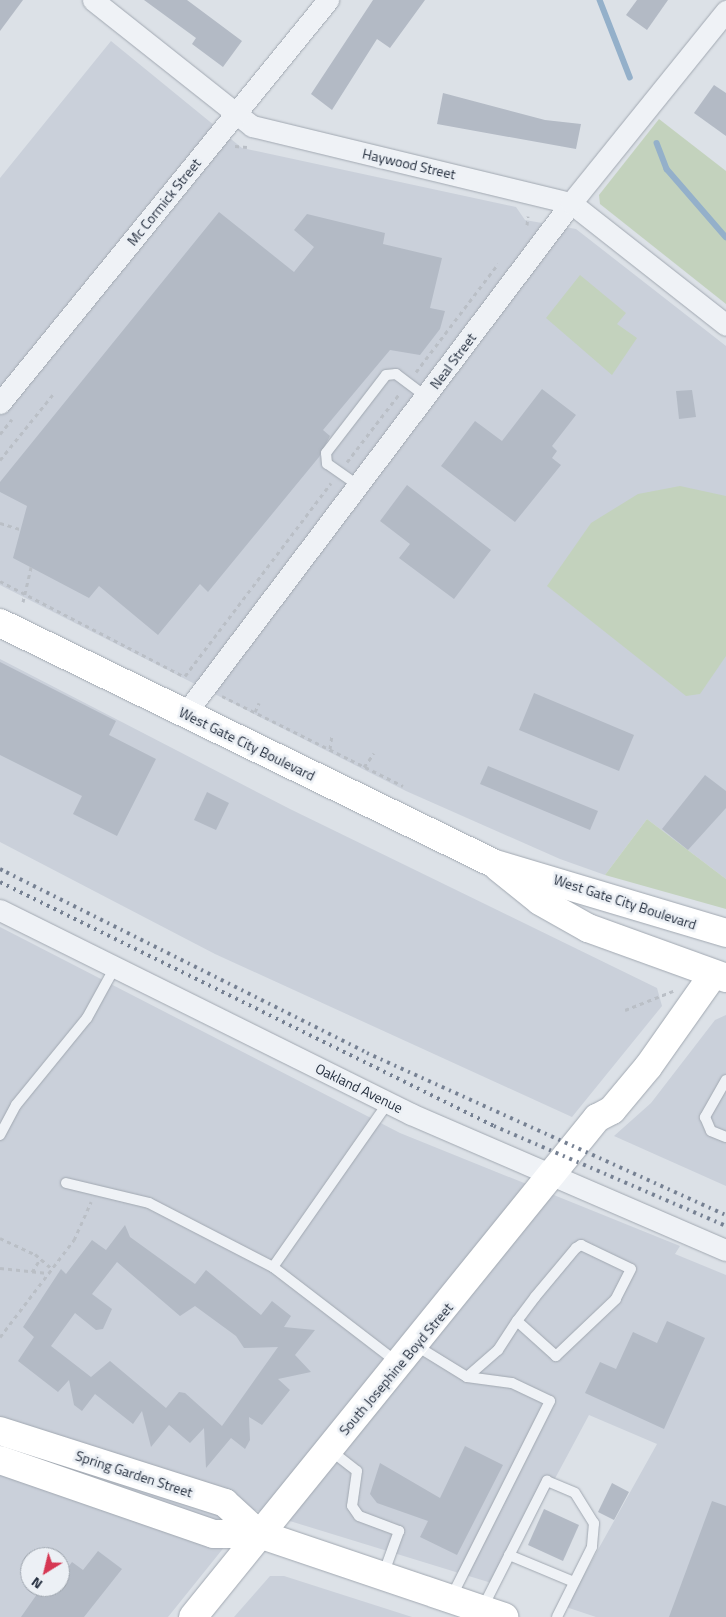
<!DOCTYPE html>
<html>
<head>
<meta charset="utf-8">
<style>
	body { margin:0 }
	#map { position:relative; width:726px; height:1617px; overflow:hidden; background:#dce1e7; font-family:"Titillium Web",sans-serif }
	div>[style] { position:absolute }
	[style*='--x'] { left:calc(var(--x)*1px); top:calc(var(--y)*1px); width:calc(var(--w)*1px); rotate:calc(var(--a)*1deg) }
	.built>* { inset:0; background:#cad0da }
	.green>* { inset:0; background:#c3d2bd }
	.stream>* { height:5.5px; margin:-2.75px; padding:0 2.75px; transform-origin:2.75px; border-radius:2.75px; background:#94b0ca }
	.building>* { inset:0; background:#b3bac5 }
	.path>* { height:3px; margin-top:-1.5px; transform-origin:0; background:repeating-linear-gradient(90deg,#babfc6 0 4px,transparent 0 8px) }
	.roads { filter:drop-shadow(0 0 1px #a1a8b1) drop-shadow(0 0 1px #a1a8b1) }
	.lane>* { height:10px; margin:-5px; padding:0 5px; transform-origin:5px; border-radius:5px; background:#eff2f6 }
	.street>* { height:21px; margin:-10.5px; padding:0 10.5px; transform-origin:10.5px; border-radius:10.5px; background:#eff2f6 }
	.secondary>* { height:28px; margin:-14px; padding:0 14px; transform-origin:14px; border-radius:14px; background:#fff }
	.primary>* { height:28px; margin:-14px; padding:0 14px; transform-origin:14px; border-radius:14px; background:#fff }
	.rail>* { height:4px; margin-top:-2px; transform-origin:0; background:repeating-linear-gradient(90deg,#758092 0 2.5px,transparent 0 7.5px) }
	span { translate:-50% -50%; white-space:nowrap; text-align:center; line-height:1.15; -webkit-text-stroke:5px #ecf0f5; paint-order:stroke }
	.street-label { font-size:14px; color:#252f3f }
	.north { position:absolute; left:20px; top:1547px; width:50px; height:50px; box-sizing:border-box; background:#ecf0f5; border:1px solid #9ca3ac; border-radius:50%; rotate:216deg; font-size:14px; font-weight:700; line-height:20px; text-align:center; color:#252f3f }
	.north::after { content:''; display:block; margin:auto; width:18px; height:22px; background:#d63753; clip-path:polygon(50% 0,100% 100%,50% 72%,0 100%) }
</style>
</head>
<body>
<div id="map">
	<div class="built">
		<div style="clip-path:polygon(111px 41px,242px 148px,516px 207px,525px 220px,576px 229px,726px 346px,726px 879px,647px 819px,605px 875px,560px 859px,406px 791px,0 585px,0 178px)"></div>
		<div style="clip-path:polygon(0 659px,290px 809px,657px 988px,662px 1006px,572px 1117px,215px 954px,0 842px)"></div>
		<div style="clip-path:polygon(evenodd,0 927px,400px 1133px,680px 1246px,675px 1254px,726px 1275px,726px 1617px,596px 1617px,566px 1607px,657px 1444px,589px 1415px,498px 1585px,254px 1510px,168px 1617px,0 1617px,0 927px,30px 1557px,60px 1557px,60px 1587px,30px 1587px,30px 1557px)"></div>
		<div style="clip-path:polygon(726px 1015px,726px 1186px,614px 1136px,651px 1103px,715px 1020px)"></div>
		<div style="clip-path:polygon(270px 1576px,284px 1576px,412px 1617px,234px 1617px)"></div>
	</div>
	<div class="green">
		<div style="clip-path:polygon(659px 119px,726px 171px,726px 304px,600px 204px,599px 195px)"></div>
		<div style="clip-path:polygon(580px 275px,626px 313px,617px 324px,637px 338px,612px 375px,546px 318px)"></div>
		<div style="clip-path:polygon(680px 486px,726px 496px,726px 656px,700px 694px,686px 696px,547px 586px,591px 523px,638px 494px)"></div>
		<div style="clip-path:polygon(647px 819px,726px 879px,726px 909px,605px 875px)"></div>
	</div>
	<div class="stream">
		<div style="--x:600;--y:0;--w:83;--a:68.7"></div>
		<div style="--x:657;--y:143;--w:28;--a:69"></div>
		<div style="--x:667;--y:169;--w:90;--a:49.1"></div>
	</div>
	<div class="building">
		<div style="clip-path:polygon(0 0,23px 0,0 31px)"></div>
		<div style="clip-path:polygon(144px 0,187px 0,242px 41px,223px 67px,192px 44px,196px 38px)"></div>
		<div style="clip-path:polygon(373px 0,425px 0,390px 48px,377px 39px,332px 110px,311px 94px)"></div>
		<div style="clip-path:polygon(637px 0,668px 0,647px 30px,626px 15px)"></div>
		<div style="clip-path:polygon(714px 85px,726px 93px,726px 136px,694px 113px)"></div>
		<div style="clip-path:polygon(443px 93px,545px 120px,581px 124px,576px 149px,437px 124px)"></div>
		<div style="clip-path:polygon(219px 212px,294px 272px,314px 247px,294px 230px,307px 214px,385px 233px,383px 244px,442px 258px,430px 308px,445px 311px,440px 329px,420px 355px,390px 350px,323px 430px,330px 436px,319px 457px,208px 592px,200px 584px,158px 635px,99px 586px,89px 598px,13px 558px,27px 506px,0 492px,0 482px)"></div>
		<div style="clip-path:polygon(542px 389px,576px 415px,552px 446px,557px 451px,552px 458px,561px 465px,515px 522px,441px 466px,475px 421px,502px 441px)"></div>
		<div style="clip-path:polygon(692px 390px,696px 417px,679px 419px,676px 391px)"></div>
		<div style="clip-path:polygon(407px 485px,491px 550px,454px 599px,399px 558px,410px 544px,380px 521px)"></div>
		<div style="clip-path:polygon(0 662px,116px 721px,109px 735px,156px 759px,117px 836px,73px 814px,82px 796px,0 755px)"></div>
		<div style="clip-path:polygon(534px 693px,634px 735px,619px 771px,519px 730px)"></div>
		<div style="clip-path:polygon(488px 766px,598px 811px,590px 830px,480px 784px)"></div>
		<div style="clip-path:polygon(705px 775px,726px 791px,726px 808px,688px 850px,662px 829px)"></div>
		<div style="clip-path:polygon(207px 792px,229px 803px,216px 830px,194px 820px)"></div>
		<div style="clip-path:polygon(evenodd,125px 1225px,130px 1237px,195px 1284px,206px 1270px,261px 1315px,272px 1301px,291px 1316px,284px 1327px,315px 1330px,295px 1355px,311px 1372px,278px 1379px,290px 1390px,262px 1425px,249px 1417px,250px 1440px,245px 1449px,231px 1438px,206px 1468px,204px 1428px,190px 1443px,169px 1425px,151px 1447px,142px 1411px,133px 1424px,95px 1394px,82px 1411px,74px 1405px,69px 1380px,58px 1392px,18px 1361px,34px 1337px,23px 1327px,61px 1269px,66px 1274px,92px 1240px,106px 1250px,125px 1225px,117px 1262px,180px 1316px,195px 1306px,236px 1336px,244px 1348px,278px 1347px,222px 1426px,185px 1393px,179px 1392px,166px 1408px,110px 1361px,91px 1377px,51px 1346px,75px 1313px,96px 1330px,103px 1329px,112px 1309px,92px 1294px,117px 1262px)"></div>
		<div style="clip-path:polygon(667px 1321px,705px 1338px,664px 1429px,585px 1393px,600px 1362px,616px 1369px,633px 1332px,657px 1343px)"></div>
		<div style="clip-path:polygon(465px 1446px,503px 1465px,457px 1555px,420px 1537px,428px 1521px,377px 1503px,370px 1494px,380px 1463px,440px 1498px)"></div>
		<div style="clip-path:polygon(612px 1483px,629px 1492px,614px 1520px,598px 1512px)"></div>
		<div style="clip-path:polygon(712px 1501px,726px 1506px,726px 1617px,669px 1617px)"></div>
		<div style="clip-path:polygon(544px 1509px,579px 1525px,563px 1561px,528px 1545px)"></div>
		<div style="clip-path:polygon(98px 1551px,122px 1569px,84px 1617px,21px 1617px,42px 1587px,60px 1587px,60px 1578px,72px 1562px,83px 1570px)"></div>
	</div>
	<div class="path">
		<div style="--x:235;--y:146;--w:12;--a:5"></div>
		<div style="--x:527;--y:225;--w:9;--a:-84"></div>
		<div style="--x:416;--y:372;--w:136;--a:-52.8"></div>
		<div style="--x:0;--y:434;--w:19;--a:-51"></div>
		<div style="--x:0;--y:460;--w:86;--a:-51.1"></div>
		<div style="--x:347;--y:462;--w:87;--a:-52.5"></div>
		<div style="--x:0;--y:523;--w:21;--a:17"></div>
		<div style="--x:0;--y:581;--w:208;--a:27.4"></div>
		<div style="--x:23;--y:602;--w:36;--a:-77"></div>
		<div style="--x:185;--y:676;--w:242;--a:-52.9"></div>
		<div style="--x:222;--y:696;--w:202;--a:26.4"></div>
		<div style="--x:255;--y:712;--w:10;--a:-66"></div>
		<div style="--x:330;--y:749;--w:15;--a:-82"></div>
		<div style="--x:364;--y:767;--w:17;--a:-54"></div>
		<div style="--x:625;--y:1010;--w:52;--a:-21.6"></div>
		<div style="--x:0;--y:1238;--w:38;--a:25"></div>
		<div style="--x:35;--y:1254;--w:23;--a:41"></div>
		<div style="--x:0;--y:1268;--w:48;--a:5.9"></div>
		<div style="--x:32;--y:1272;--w:15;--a:-58"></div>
		<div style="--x:0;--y:1337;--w:122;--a:-52.7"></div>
		<div style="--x:74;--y:1240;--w:42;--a:-65.9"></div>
	</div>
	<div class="roads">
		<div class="lane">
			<div style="--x:359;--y:486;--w:39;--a:-145"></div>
			<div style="--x:327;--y:464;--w:11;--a:-95"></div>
			<div style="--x:326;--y:453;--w:98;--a:-52.4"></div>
			<div style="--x:386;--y:375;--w:10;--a:-6"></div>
			<div style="--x:396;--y:374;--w:38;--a:37"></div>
			<div style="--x:726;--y:1080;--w:43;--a:119.6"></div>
			<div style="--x:705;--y:1117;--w:15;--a:67"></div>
			<div style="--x:711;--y:1131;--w:16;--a:22"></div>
			<div style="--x:0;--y:1135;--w:34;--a:-62"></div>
			<div style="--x:16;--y:1105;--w:112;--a:-50.8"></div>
			<div style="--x:87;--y:1018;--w:58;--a:-61.2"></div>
			<div style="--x:66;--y:1183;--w:85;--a:13.5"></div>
			<div style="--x:149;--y:1203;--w:140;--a:27.3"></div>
			<div style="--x:273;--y:1267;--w:200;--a:-55"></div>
			<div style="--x:273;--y:1267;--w:156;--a:37.5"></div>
			<div style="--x:415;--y:1345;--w:61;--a:31.6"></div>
			<div style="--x:467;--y:1377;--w:45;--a:7.6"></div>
			<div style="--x:512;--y:1383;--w:42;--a:25.3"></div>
			<div style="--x:550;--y:1401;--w:220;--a:116.7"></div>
			<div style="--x:467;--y:1377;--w:41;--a:-41.1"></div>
			<div style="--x:498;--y:1350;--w:35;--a:-57"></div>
			<div style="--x:517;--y:1321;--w:30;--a:-53"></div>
			<div style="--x:535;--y:1297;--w:64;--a:-50.1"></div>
			<div style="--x:576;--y:1248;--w:6;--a:-31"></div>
			<div style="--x:581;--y:1245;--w:55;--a:25.6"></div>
			<div style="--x:631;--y:1269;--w:34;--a:117"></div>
			<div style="--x:616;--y:1299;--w:83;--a:136.5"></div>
			<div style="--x:556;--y:1356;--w:52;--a:-138.1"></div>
			<div style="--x:330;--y:1450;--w:34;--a:38"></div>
			<div style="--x:357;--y:1471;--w:35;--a:98"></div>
			<div style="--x:352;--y:1506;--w:12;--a:55"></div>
			<div style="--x:359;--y:1516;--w:43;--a:20.6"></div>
			<div style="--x:399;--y:1531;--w:47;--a:110"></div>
			<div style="--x:509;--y:1555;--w:70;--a:22.6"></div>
			<div style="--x:482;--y:1609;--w:144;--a:-63.1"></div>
			<div style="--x:547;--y:1481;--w:30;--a:23"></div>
			<div style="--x:575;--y:1493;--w:36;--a:58"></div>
			<div style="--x:594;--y:1523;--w:24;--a:95"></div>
			<div style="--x:592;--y:1547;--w:78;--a:116.6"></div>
		</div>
		<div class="street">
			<div style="--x:93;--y:0;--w:203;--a:38.4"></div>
			<div style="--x:252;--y:126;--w:328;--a:13.6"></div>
			<div style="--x:571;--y:203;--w:197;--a:38.2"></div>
			<div style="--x:0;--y:403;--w:520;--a:-50.86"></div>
			<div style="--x:185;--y:714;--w:640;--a:-52.93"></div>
			<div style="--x:571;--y:203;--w:247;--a:-51.1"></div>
			<div style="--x:0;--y:910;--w:459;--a:26.4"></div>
			<div style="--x:411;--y:1114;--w:343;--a:23.4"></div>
		</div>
		<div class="secondary">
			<div style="--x:0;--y:1431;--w:236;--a:17.7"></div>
			<div style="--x:225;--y:1503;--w:46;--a:42.4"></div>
			<div style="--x:0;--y:1460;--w:226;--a:19.1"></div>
			<div style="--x:214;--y:1534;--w:45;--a:0"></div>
			<div style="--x:259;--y:1534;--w:259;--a:18.7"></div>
			<div style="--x:193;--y:1617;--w:642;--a:-51.01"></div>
			<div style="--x:597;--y:1118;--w:17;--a:-28"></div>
			<div style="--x:612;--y:1110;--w:56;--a:-50.1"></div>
			<div style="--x:648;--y:1067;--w:113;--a:-54.8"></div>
		</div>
		<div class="primary">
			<div style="--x:0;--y:623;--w:551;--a:25.96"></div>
			<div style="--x:495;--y:864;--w:241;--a:16.6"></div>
			<div style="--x:498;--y:867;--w:54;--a:39"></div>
			<div style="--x:540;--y:901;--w:55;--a:29.4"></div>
			<div style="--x:588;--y:928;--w:147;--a:19.9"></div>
		</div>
	</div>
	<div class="rail">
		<div style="--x:0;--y:869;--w:411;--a:26.6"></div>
		<div style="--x:367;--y:1053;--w:394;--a:24.3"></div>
		<div style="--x:0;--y:882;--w:551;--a:26.29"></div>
		<div style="--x:494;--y:1126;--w:253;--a:23.3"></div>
	</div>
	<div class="street-label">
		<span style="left:409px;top:164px;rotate:13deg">Haywood Street</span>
		<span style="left:164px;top:202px;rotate:-51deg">Mc Cormick Street</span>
		<span style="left:453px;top:361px;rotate:-53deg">Neal Street</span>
		<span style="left:247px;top:744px;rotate:26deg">West Gate City Boulevard</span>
		<span style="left:625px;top:902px;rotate:18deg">West Gate City Boulevard</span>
		<span style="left:359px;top:1088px;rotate:26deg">Oakland Avenue</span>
		<span style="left:396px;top:1369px;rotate:-50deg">South Josephine Boyd Street</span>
		<span style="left:134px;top:1474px;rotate:18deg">Spring Garden Street</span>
	</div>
	<div class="north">N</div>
</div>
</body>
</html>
